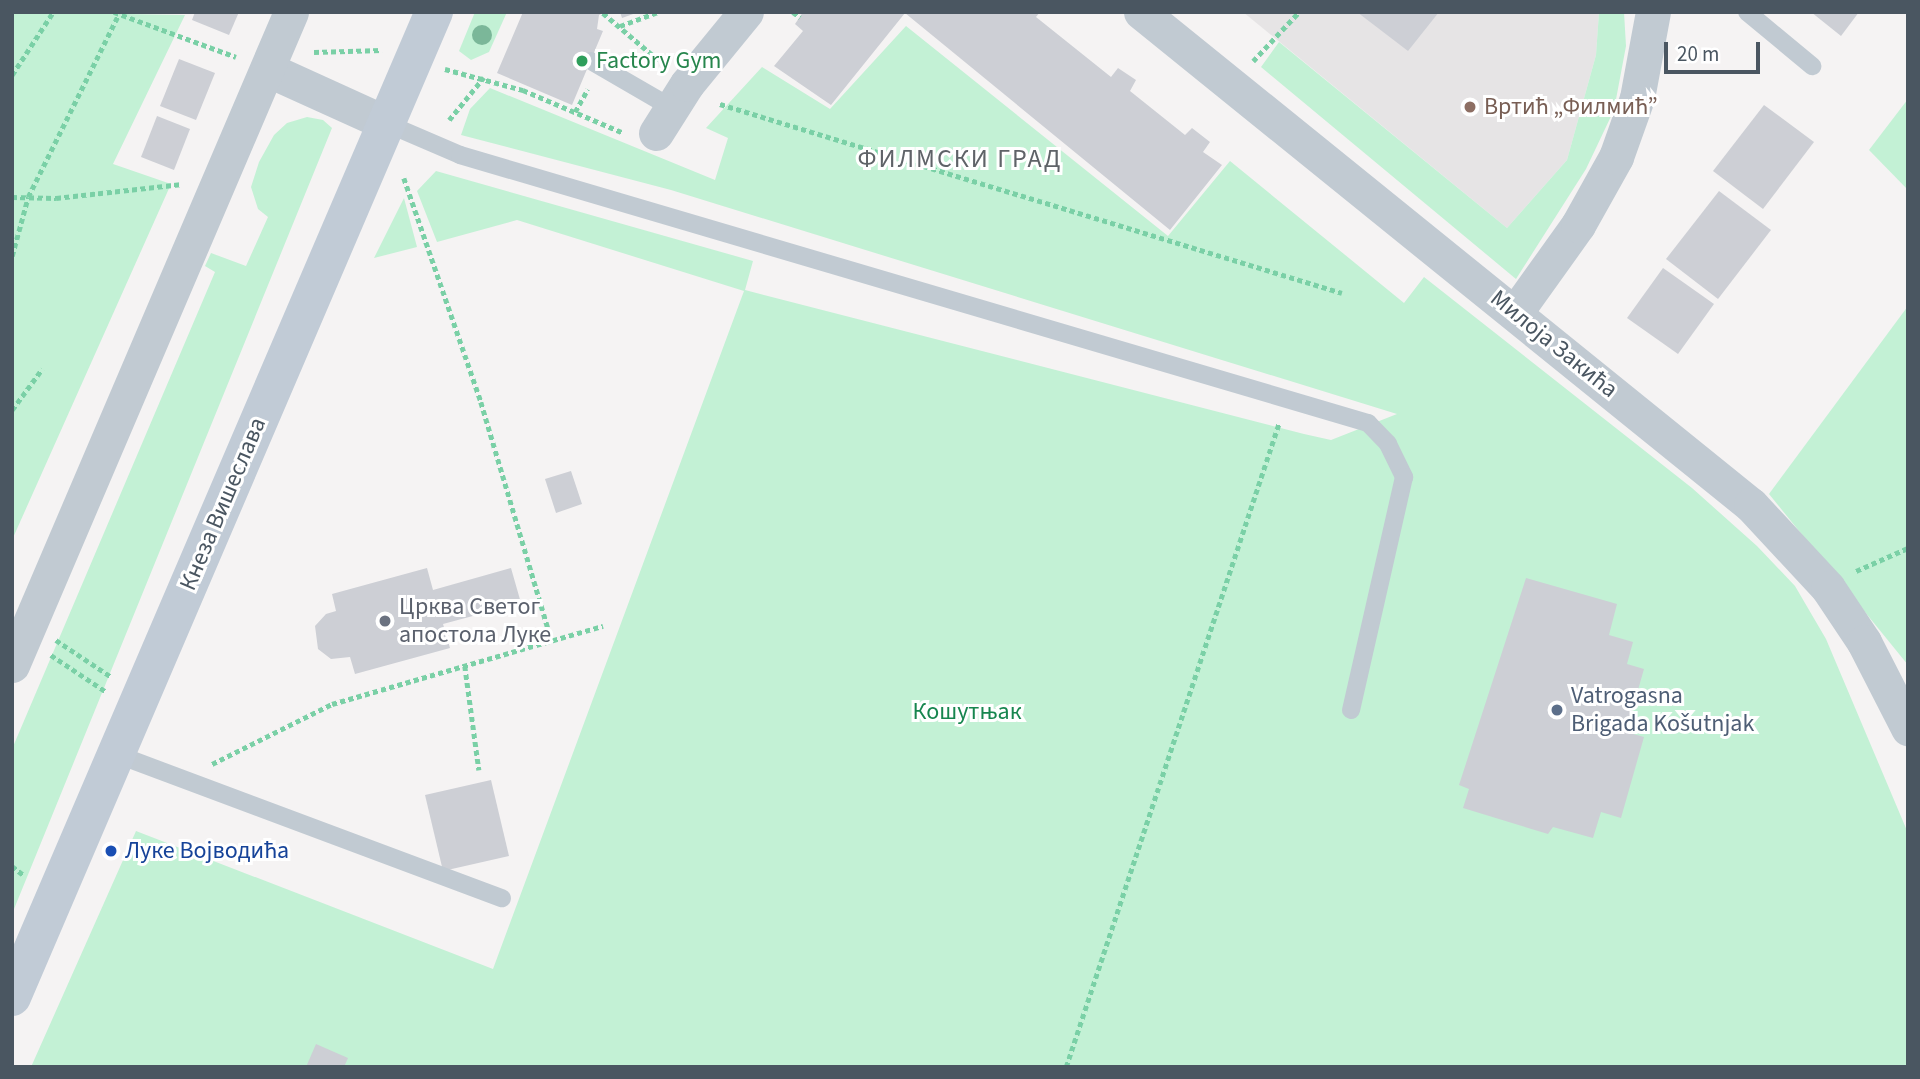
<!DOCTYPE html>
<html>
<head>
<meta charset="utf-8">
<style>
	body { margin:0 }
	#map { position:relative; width:1920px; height:1079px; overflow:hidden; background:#f5f3f3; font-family:"Source Sans 3",sans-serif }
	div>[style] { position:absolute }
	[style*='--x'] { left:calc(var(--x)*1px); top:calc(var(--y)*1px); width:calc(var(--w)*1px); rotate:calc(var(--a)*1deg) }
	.education>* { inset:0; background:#e6e4e5 }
	.green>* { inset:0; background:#c3f1d5 }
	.building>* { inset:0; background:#cdcfd5 }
	.path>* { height:4.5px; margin-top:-2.25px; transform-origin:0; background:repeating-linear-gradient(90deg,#7ad0a6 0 5px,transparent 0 8.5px) }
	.lane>* { height:18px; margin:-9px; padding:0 9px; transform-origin:9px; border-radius:9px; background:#c1cad2 }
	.street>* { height:35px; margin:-17.5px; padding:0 17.5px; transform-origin:17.5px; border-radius:17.5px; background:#c1cad2 }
	.secondary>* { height:38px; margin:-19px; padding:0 19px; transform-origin:19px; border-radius:19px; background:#c1cbd6 }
	.trees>* { width:20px; height:20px; margin:-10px; border-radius:50%; background:#7bb799 }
	.dots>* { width:19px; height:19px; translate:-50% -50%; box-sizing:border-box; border:4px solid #fff; border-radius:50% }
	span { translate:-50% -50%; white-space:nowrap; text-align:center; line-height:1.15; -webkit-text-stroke:6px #fff; paint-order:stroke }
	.leisure-label { font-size:24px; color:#27864d }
	.left { translate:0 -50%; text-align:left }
	.education-label { font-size:24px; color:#785e54 }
	.street-label { font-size:24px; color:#4a5661 }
	.worship-label { font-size:24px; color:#5b616d }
	.service-label { font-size:24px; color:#4e5e75 }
	.park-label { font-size:24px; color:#17864f }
	.transit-label { font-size:24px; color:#164399 }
	.neighbourhood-label { font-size:26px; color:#5f6368; letter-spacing:2px }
	.frame { position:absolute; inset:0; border:14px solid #4a5661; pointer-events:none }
	.scale { position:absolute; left:1664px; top:42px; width:96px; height:32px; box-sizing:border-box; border:4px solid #4a5661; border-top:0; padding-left:9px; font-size:21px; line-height:24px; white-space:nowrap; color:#4a5661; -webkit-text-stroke:5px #fff; paint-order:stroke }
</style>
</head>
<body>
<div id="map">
	<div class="education">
		<div style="clip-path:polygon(1243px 12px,1599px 12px,1596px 55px,1567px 160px,1507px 228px)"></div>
	</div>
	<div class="green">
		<div style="clip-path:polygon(12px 12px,185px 15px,113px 164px,171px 184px,12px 540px)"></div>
		<div style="clip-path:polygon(475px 12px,507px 12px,489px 52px,471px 60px,459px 51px)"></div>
		<div style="clip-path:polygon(1599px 12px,1624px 12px,1626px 46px,1614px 110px,1586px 169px,1516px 279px,1261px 67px,1279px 42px,1507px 228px,1567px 160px,1596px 55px)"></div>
		<div style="clip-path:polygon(906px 26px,1168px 236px,1230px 161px,1404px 303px,1424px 277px,1692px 488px,1757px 546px,1795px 586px,1826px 639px,1908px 833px,1908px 1067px,31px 1067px,136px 831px,493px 969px,744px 291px,517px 220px,437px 242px,417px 191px,436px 171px,753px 261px,745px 290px,1304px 434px,1331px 440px,1397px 414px,671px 190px,461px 135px,470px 109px,490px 88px,715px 180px,728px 138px,706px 128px,762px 67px,830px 109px)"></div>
		<div style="clip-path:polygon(1908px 99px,1908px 190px,1869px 150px)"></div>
		<div style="clip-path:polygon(307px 117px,323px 120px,332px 128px,12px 914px,12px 749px,215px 272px,205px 266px,211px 253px,246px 266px,268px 217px,258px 209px,251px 187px,259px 162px,274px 135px,287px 123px)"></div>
		<div style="clip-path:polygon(404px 198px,417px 247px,374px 258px)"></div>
		<div style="clip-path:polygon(1908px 306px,1908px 665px,1769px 494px)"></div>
	</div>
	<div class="building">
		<div style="clip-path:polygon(195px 12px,239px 12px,229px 35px,192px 20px)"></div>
		<div style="clip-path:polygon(523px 12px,604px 12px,599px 15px,597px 29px,603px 31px,572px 105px,497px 73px)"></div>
		<div style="clip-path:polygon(620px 12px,636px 12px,636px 13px,622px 18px)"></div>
		<div style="clip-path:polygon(803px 12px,1040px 12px,1036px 17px,1111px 77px,1118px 68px,1136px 80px,1130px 91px,1185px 135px,1192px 128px,1210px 142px,1203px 152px,1222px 165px,1170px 230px,905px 13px,831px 105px,774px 66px,803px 31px,795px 24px)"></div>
		<div style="clip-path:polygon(1357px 12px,1439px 12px,1408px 51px)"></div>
		<div style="clip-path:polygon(1811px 12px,1859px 12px,1841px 36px)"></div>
		<div style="clip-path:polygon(179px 59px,215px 73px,196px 120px,160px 106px)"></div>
		<div style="clip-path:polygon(1764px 105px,1814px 142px,1763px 209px,1713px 171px)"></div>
		<div style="clip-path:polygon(157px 116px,190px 129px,174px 170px,141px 157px)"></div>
		<div style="clip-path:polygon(1719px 191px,1771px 230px,1718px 299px,1666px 259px)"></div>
		<div style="clip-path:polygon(1663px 268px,1714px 304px,1678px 354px,1627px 318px)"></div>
		<div style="clip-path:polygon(571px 471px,582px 504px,556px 513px,545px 479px)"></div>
		<div style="clip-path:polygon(427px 568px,433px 590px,511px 568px,521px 603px,443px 624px,450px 648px,355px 674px,350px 657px,331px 659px,318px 649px,315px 626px,326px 614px,336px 611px,332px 594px)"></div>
		<div style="clip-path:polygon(1526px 578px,1617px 604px,1609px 635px,1633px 642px,1627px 664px,1644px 669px,1626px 732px,1644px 737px,1621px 818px,1601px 812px,1593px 838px,1553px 827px,1548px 834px,1463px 808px,1469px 789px,1459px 785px)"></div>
		<div style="clip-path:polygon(491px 780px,509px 856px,443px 871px,425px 795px)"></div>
		<div style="clip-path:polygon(316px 1044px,348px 1058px,344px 1067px,306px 1067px)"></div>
	</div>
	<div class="path">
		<div style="--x:114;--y:12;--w:130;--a:20.2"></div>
		<div style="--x:793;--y:12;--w:9;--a:36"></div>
		<div style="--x:603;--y:13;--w:77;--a:40.3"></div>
		<div style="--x:620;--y:26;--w:40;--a:-20.2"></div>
		<div style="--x:314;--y:52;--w:68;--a:-1.7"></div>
		<div style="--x:1253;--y:61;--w:67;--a:-46.8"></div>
		<div style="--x:445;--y:69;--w:81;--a:15.1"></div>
		<div style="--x:523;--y:90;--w:110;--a:23.1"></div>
		<div style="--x:12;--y:75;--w:75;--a:-56.9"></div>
		<div style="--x:720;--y:104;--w:650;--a:16.9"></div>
		<div style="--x:575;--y:112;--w:26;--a:-61"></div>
		<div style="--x:449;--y:120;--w:55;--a:-50.9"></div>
		<div style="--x:404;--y:178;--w:237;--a:71"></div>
		<div style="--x:481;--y:402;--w:250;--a:73.5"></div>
		<div style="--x:12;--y:197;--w:44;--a:1.3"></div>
		<div style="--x:56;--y:198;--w:127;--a:-6.3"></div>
		<div style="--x:12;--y:256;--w:61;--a:-74.8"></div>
		<div style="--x:28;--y:197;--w:204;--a:-63.6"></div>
		<div style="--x:12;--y:410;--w:51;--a:-53.8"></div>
		<div style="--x:1856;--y:571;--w:57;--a:-23.9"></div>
		<div style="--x:56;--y:640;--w:65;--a:33.7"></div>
		<div style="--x:51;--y:655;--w:65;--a:33.7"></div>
		<div style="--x:465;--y:666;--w:105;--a:82.3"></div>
		<div style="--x:212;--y:764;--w:134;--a:-26.6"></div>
		<div style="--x:332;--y:704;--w:282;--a:-16.1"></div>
		<div style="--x:12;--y:866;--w:16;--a:38"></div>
		<div style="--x:1066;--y:1067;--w:678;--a:-71.7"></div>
	</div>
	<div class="lane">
		<div style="--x:1747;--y:12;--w:85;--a:39.7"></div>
		<div style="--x:591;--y:61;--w:94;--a:30.1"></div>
		<div style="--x:388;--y:124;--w:78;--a:23.3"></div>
		<div style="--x:460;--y:155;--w:947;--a:16.44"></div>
		<div style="--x:1368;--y:423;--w:29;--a:46"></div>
		<div style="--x:1388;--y:444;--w:37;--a:64"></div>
		<div style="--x:1404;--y:477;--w:239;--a:102.8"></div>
		<div style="--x:116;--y:754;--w:412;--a:20.5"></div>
	</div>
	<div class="street">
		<div style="--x:1141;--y:12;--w:784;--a:38.95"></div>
		<div style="--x:1751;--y:505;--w:113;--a:47.1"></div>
		<div style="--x:1828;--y:588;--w:65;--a:56.3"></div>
		<div style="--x:1864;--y:642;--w:97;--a:62.9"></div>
		<div style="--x:269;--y:70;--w:131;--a:24.4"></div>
		<div style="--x:656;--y:133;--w:58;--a:-57.7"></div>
		<div style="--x:687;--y:84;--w:93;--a:-50.7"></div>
		<div style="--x:1515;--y:313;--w:108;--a:-54.4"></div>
		<div style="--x:1578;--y:225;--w:78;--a:-60.8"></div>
		<div style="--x:1616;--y:157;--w:63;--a:-70.4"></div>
		<div style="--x:1637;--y:98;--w:87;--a:-79.5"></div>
		<div style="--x:12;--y:665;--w:710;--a:-66.86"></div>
	</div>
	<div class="secondary">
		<div style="--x:12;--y:997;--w:1072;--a:-66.81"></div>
	</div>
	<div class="trees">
		<div style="left:482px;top:35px"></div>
	</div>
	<div class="dots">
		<div style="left:582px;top:61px;background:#2e9e5b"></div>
		<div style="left:1470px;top:107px;background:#8d6e63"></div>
		<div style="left:385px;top:621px;background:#6b7280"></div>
		<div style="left:1557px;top:710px;background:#5c6f8a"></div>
		<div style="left:111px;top:851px;background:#1a4fb4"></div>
	</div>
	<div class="leisure-label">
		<span class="left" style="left:596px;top:61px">Factory Gym</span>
	</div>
	<div class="education-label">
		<span class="left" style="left:1484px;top:107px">Вртић „Филмић”</span>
	</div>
	<div class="street-label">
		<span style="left:1554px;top:344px;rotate:39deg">Милоја Закића</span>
		<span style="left:223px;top:504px;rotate:-67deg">Кнеза Вишеслава</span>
	</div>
	<div class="worship-label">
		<span class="left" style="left:399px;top:621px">Црква Светог<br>апостола Луке</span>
	</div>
	<div class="service-label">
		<span class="left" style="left:1571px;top:710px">Vatrogasna<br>Brigada Košutnjak</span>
	</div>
	<div class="park-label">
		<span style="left:967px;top:712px">Кошутњак</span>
	</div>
	<div class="transit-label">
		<span class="left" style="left:125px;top:851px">Луке Војводића</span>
	</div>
	<div class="neighbourhood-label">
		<span style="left:960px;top:159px">ФИЛМСКИ ГРАД</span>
	</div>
	<div class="frame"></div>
	<div class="scale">20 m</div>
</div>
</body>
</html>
